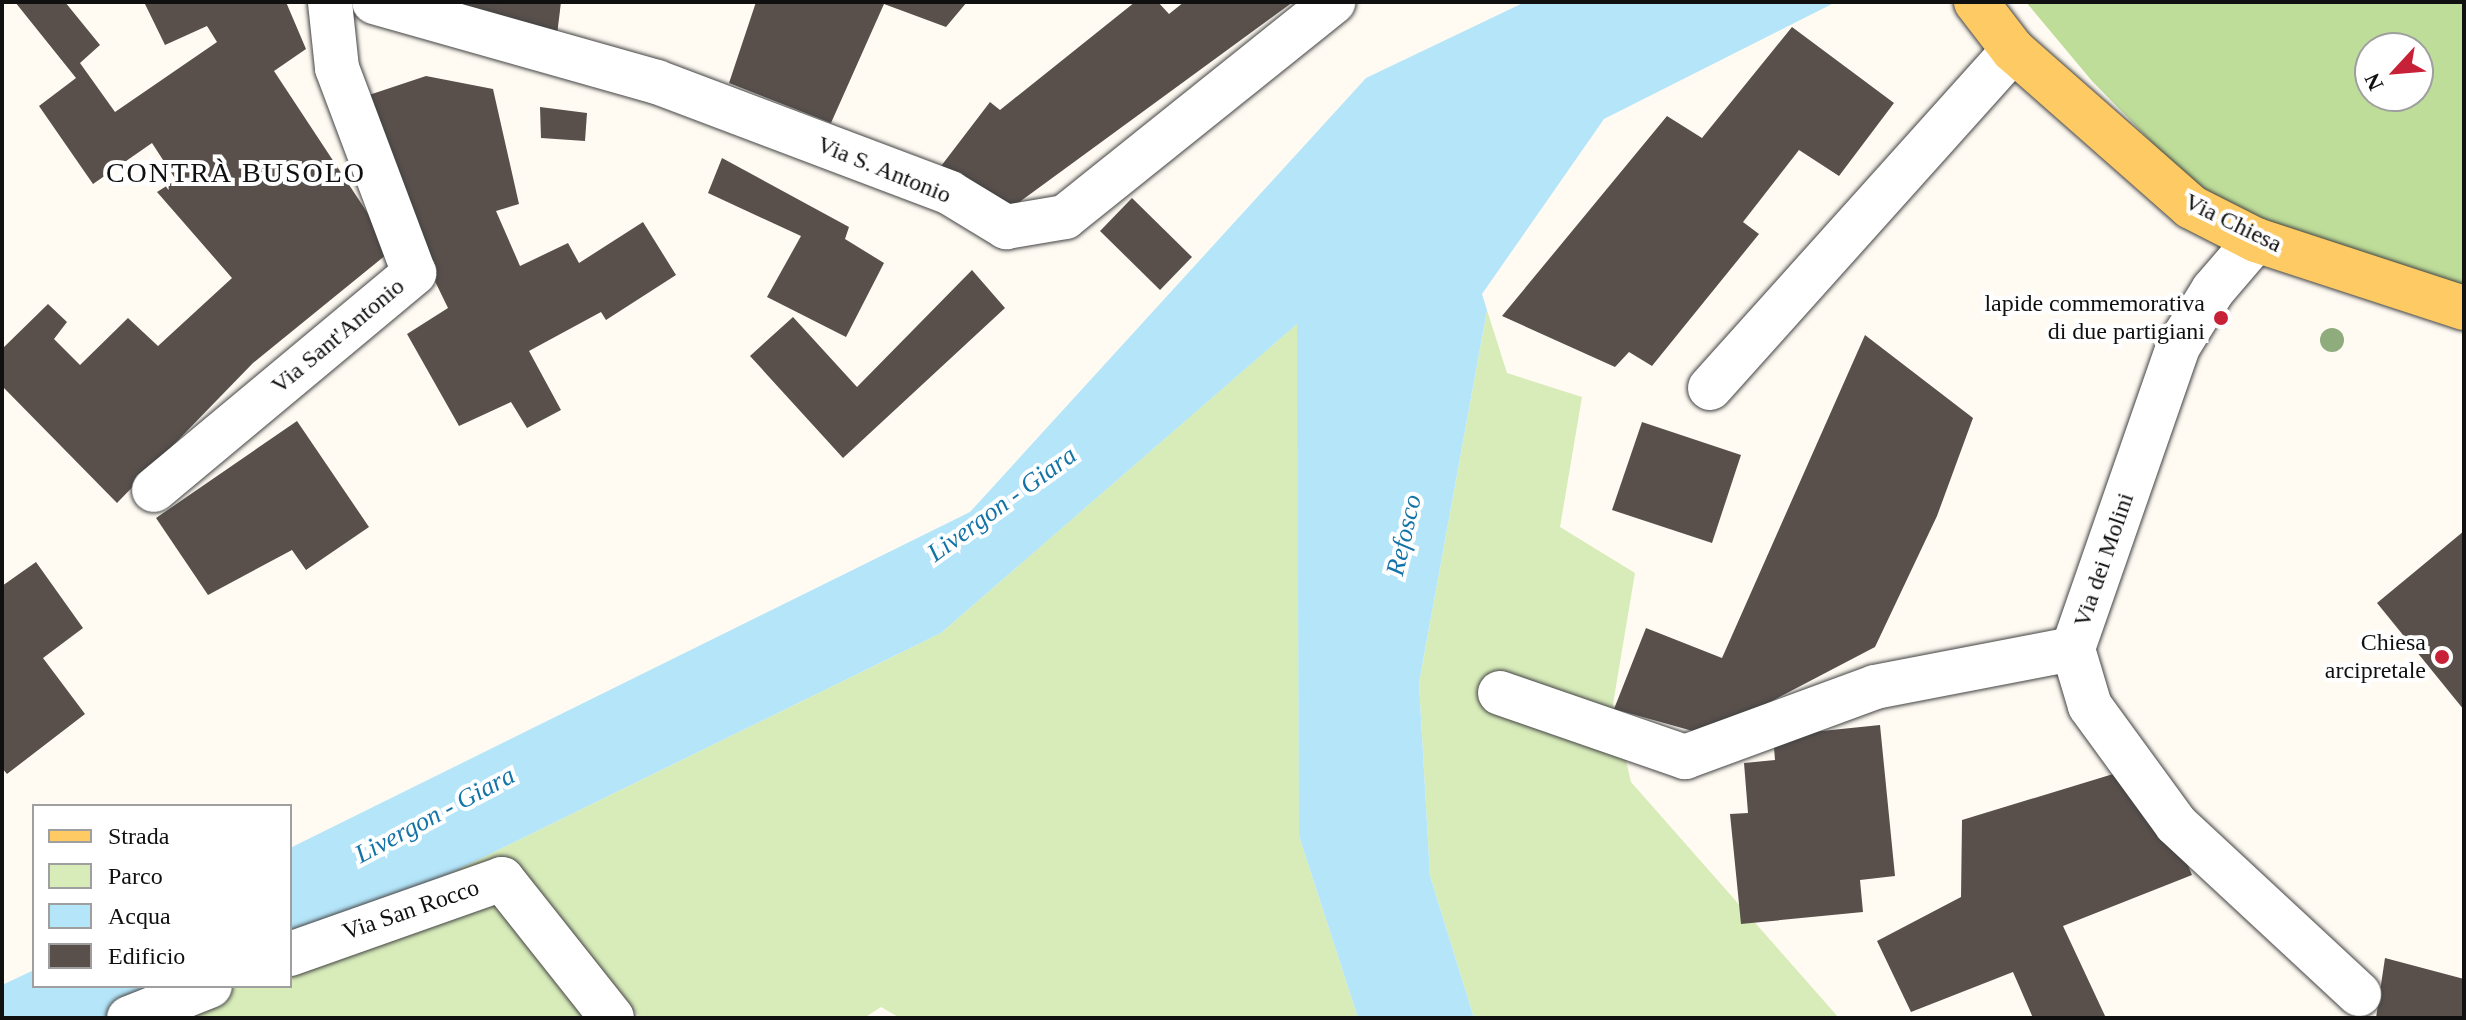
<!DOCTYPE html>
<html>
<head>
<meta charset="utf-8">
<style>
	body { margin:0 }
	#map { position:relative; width:2466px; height:1020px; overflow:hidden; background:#fffbf3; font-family:"Times New Roman",serif }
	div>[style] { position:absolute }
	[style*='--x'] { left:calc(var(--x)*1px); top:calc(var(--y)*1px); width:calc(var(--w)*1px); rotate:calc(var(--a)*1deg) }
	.green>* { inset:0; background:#d8ecba }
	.forest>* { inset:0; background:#bedd98 }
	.water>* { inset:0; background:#b5e5f9 }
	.building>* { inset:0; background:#59504c }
	.roads { filter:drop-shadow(0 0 2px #434343) drop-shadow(0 0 2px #434343) }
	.minor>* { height:44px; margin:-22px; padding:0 22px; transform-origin:22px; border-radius:22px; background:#fff }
	.major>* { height:44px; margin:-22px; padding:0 22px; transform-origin:22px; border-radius:22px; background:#fdca64 }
	.trees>* { width:24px; height:24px; margin:-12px; border-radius:50%; background:#8fac7d }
	.dots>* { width:22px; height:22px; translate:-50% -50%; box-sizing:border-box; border:4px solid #fff; border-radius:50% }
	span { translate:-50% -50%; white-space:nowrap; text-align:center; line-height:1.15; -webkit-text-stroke:8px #fff; paint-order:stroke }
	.street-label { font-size:24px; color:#101010 }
	.poi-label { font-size:24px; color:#101010 }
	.right { translate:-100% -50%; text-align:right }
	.water-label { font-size:26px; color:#1374a8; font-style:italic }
	.quarter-label { font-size:28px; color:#101010; letter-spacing:2px }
	.frame { position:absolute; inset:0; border:4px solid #101010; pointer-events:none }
	.legend { position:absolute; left:32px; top:804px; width:260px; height:184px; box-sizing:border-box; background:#fff; border:2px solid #9f9f9f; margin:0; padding:10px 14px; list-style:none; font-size:24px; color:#101010 }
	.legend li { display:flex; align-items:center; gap:16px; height:40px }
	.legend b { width:40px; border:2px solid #9f9f9f }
	.north { position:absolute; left:2354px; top:32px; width:80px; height:80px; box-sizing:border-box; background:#fff; border:2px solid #9f9f9f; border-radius:50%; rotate:244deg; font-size:22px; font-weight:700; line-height:32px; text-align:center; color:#101010 }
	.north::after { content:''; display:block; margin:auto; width:28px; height:36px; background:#c72138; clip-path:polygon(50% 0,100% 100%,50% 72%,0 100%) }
</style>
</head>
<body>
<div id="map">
	<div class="green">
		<div style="clip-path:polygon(1487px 310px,1507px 373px,1582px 397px,1560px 527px,1635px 573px,1613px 704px,1631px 782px,1839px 1018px,1474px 1018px,1430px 876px,1419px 683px)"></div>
		<div style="clip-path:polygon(1298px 323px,1299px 836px,1358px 1018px,900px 1018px,881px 1007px,864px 1018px,641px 1018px,626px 1003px,587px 1018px,152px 1018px,219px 986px,290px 986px,290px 952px,941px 633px)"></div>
	</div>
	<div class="forest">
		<div style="clip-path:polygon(evenodd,2026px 2px,2464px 2px,2464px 296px,2215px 207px,2092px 81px,2026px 2px,2370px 48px,2418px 48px,2418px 96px,2370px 96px,2370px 48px)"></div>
	</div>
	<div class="water">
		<div style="clip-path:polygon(1525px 2px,1836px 2px,1604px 119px,1482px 294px,1487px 310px,1419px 683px,1430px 876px,1474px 1018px,1358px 1018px,1299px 836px,1297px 324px,941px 633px,290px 952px,290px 848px,970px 512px,1366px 78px)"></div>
		<div style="clip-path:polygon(34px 970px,34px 986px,219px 986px,152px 1018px,2px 1018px,2px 985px)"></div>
	</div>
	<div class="building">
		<div style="clip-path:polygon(15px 2px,65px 2px,100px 45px,80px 63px,115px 112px,217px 42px,207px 26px,165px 45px,144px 2px,286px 2px,306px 49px,274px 71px,392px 250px,253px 363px,117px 503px,2px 386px,2px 349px,48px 304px,67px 322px,54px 339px,80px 365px,128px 318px,158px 346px,232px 278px,157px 192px,176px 180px,152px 143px,93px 184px,39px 106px,76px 78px)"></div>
		<div style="clip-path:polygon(464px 2px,561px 2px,557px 35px,462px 19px)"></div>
		<div style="clip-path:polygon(756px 2px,967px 2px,946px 27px,884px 4px,831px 123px,729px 83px)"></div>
		<div style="clip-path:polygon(1135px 2px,1158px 2px,1169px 14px,1184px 2px,1293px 2px,1014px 206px,935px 174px,990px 102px,1000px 110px)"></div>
		<div style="clip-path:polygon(1792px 27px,1894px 103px,1839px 176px,1799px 150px,1743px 222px,1759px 234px,1652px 366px,1629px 352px,1615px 367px,1502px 316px,1667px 116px,1702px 138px)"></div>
		<div style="clip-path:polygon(426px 76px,493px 89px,519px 204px,496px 211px,520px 266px,568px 243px,579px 263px,643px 222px,676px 275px,606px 320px,601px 312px,529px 351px,561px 410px,527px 428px,511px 402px,459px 426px,407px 334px,448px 308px,412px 234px,360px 98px)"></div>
		<div style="clip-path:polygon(540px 107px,587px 113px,585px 141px,541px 138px)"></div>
		<div style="clip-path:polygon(722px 158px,849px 227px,845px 239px,884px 263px,846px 337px,767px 297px,801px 236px,708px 193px)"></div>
		<div style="clip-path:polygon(1132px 198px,1192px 257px,1160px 290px,1100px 231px)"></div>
		<div style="clip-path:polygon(972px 270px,1005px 308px,843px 458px,750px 356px,793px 317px,857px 387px)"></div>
		<div style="clip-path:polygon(1865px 335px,1973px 418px,1937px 516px,1875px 647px,1707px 735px,1614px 709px,1646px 628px,1722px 658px)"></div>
		<div style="clip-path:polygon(297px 421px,369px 527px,306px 570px,292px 550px,208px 595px,156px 518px)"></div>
		<div style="clip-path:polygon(1642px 422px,1741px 455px,1712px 543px,1612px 510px)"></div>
		<div style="clip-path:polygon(2464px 531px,2464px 710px,2377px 603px)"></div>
		<div style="clip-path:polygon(36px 562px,83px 628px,43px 658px,85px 714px,7px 774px,2px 768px,2px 586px)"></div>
		<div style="clip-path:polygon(1880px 725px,1895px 876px,1860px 880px,1863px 912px,1741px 924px,1730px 814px,1748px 813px,1744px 763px,1775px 760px,1773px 736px)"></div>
		<div style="clip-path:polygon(2123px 771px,2171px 824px,2192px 875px,2063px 926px,2106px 1018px,2033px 1018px,2013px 972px,1911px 1012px,1877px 941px,1961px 897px,1962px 820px)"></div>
		<div style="clip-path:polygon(2385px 958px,2464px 979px,2464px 1018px,2376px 1018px)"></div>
	</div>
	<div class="roads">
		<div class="minor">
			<div style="--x:374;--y:2;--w:294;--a:15.8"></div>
			<div style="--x:657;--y:82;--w:313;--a:20.7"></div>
			<div style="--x:950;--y:193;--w:66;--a:31.3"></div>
			<div style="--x:1006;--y:227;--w:60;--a:-9.6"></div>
			<div style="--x:1065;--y:217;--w:344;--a:-38.7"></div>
			<div style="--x:2256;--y:240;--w:66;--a:130.7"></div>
			<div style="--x:2213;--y:290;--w:67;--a:121.6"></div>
			<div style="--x:2178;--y:347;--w:320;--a:109.2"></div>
			<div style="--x:2073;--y:649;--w:59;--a:73.4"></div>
			<div style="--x:2090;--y:706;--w:146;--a:53.9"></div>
			<div style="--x:2176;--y:824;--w:250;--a:42.9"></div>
			<div style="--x:1710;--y:388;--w:454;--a:-48.1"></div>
			<div style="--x:154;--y:490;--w:339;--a:-39.8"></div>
			<div style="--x:414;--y:273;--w:219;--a:-110.6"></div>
			<div style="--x:337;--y:68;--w:66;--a:-96.1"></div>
			<div style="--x:1500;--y:693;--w:196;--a:19.1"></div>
			<div style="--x:1685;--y:757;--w:202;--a:-20.2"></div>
			<div style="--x:1875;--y:687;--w:202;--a:-10.9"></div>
			<div style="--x:290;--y:954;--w:225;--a:-19.5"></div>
			<div style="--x:502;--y:879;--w:177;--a:51.6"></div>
			<div style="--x:129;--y:1018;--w:87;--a:-21.6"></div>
		</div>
		<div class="major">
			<div style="--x:1976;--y:2;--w:61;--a:52.4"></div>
			<div style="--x:2013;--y:50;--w:237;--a:41.4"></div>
			<div style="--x:2191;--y:207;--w:73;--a:26.9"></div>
			<div style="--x:2256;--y:240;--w:219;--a:18.1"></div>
		</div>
	</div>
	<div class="trees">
		<div style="left:2332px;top:340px"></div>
	</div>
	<div class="dots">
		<div style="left:2221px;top:318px;background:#c72138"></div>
		<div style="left:2442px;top:657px;background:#c72138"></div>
	</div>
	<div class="street-label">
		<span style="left:884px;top:170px;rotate:22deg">Via S. Antonio</span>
		<span style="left:2233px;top:223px;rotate:26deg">Via Chiesa</span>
		<span style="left:338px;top:336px;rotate:-40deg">Via Sant'Antonio</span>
		<span style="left:2104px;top:560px;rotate:-71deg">Via dei Molini</span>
		<span style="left:411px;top:910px;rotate:-19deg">Via San Rocco</span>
	</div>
	<div class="poi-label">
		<span class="right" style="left:2205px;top:318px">lapide commemorativa<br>di due partigiani</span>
		<span class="right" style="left:2426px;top:657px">Chiesa<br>arcipretale</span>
	</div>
	<div class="water-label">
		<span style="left:1002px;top:504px;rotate:-36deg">Livergon - Giara</span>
		<span style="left:1404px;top:535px;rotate:-77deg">Refosco</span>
		<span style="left:435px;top:815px;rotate:-28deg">Livergon - Giara</span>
	</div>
	<div class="quarter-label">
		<span style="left:236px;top:173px">CONTRÀ BUSOLO</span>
	</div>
	<div class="frame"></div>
	<ul class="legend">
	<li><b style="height:10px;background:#fdca64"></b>Strada</li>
	<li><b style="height:22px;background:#d8ecba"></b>Parco</li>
	<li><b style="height:22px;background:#b5e5f9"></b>Acqua</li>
	<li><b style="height:22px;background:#59504c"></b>Edificio</li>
	</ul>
	<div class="north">N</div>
</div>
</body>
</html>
